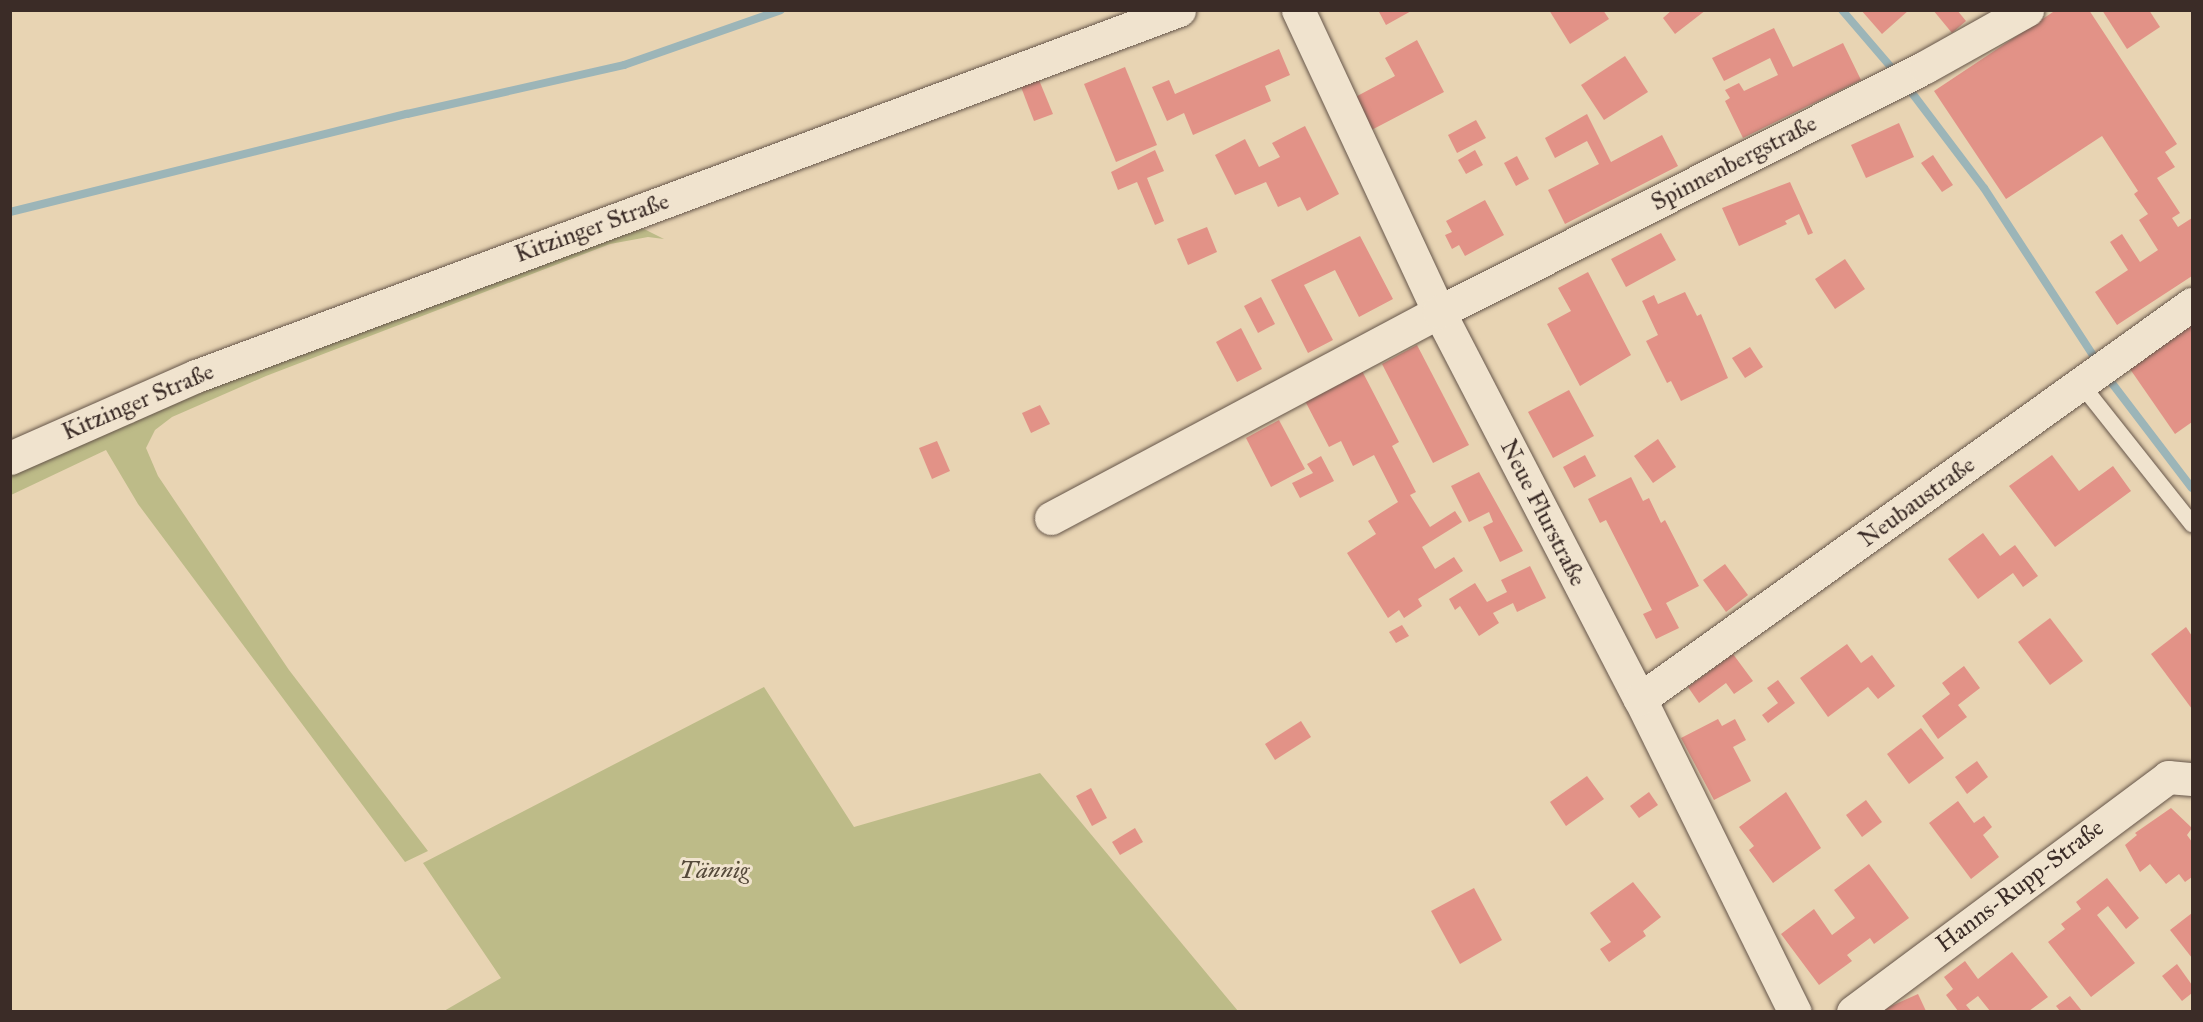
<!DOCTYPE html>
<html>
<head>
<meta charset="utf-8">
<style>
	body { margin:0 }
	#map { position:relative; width:2203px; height:1022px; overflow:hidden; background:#e8d4b3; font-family:"IM FELL Great Primer",serif }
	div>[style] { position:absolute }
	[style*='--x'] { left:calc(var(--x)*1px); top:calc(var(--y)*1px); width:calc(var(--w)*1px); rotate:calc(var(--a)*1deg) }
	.green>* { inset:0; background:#bdbb88 }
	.stream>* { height:8px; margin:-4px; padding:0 4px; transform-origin:4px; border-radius:4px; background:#9cb5b8 }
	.building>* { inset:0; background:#e29287 }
	.roads { filter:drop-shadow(0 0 2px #66564a) drop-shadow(0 0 2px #66564a) }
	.lane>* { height:16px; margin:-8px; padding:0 8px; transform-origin:8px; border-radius:8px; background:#f0e3ce }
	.street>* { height:33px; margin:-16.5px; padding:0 16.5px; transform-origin:16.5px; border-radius:16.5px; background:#f0e3ce }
	.secondary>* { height:33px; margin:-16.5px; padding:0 16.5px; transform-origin:16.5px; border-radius:16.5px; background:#f0e3ce }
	span { translate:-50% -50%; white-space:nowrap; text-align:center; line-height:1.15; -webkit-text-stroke:6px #f0e3ce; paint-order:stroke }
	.street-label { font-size:24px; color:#3b2c27 }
	.park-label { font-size:24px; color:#55493a; font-style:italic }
	.frame { position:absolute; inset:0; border:12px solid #3b2c27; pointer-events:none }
</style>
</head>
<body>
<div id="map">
	<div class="green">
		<div style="clip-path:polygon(644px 229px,664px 239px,648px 237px,610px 244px,266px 376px,172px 417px,155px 430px,146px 448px,158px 476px,289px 670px,428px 851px,405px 862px,138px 504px,106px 450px,11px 495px,11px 472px,183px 393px,623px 230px)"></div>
		<div style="clip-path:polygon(764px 687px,854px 827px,1040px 773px,1238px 1011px,444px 1011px,501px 978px,423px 863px)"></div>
	</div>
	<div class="stream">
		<div style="--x:1842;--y:10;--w:83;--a:49.4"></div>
		<div style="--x:1906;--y:85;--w:129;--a:52.9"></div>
		<div style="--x:1984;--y:188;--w:209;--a:56.9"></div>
		<div style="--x:10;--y:212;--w:409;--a:-13.9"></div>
		<div style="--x:407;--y:114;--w:222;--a:-12.7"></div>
		<div style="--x:624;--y:65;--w:166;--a:-19.3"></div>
		<div style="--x:2105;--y:374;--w:143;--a:52.7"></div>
	</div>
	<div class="building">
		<div style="clip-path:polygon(1378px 10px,1413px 10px,1386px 25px)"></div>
		<div style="clip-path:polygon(1549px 10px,1603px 10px,1609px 19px,1570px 44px)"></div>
		<div style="clip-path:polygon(1672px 10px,1706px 10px,1675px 34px,1663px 18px)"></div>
		<div style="clip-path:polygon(1861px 10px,1909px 10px,1882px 34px)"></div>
		<div style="clip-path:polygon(1933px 10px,1957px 10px,1966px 21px,1952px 33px)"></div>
		<div style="clip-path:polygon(2056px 10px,2089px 10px,2177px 144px,2165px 152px,2175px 167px,2157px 178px,2180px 213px,2172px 218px,2178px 227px,2192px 218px,2192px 276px,2117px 325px,2095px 292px,2128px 270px,2110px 242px,2122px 234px,2140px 262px,2158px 250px,2139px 220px,2148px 214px,2134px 194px,2138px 191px,2102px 136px,2006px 199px,1934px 91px)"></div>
		<div style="clip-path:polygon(2102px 10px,2149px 10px,2160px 27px,2127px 49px)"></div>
		<div style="clip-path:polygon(1774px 28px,1793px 67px,1843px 43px,1861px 80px,1743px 138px,1725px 101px,1730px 98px,1725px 90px,1739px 83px,1744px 91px,1778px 75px,1770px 58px,1724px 81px,1712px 58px)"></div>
		<div style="clip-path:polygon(1417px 40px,1444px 92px,1362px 135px,1344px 103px,1395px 76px,1385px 58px)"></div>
		<div style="clip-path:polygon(1279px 49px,1290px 75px,1265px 86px,1271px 101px,1193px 135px,1184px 113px,1167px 121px,1152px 87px,1169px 80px,1175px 94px)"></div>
		<div style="clip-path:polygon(1625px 56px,1648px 92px,1604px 120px,1581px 85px)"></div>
		<div style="clip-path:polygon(1125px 67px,1157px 145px,1116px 162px,1084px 84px)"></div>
		<div style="clip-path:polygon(1039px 80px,1053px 114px,1034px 121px,1021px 87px)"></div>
		<div style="clip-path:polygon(1587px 114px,1611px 162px,1662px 135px,1678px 166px,1565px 224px,1548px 190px,1599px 164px,1587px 141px,1555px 158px,1545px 138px)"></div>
		<div style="clip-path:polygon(1476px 120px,1486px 138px,1457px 153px,1448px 135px)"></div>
		<div style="clip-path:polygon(1899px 123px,1914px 157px,1866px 178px,1851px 145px)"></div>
		<div style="clip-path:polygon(1305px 126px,1339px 194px,1307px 211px,1300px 197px,1278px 207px,1266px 182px,1235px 195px,1215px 155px,1245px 139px,1259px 167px,1280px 157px,1272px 143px)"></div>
		<div style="clip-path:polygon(1155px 150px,1164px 171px,1147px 178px,1164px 221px,1155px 225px,1137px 182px,1118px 190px,1111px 172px)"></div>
		<div style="clip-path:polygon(1475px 150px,1483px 165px,1466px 174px,1458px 160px)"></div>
		<div style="clip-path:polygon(1933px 155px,1953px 185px,1942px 192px,1921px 163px)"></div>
		<div style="clip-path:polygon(1517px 156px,1529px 179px,1516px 186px,1504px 163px)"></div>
		<div style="clip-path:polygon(1790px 182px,1813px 233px,1808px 235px,1799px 214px,1785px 221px,1787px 224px,1739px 246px,1722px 208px)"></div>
		<div style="clip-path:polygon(1485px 200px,1504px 235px,1465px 256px,1459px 245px,1452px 249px,1445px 235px,1452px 232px,1446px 221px)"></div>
		<div style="clip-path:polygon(1207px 227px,1217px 252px,1188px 265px,1177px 239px)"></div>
		<div style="clip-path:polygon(1661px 233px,1676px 260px,1626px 287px,1611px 259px)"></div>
		<div style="clip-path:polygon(1360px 236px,1393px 299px,1359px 317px,1335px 270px,1304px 285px,1333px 340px,1308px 353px,1271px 280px)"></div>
		<div style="clip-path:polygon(1845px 259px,1865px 289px,1835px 309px,1815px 279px)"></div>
		<div style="clip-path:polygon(1588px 272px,1631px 355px,1580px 386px,1547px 324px,1571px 311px,1558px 288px)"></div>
		<div style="clip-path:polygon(1685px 292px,1697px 316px,1701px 314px,1728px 378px,1681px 401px,1671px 381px,1667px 383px,1646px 341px,1658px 335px,1642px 301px,1654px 295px,1658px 304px)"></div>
		<div style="clip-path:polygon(1261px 297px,1275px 324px,1258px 333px,1244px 306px)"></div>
		<div style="clip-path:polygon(2192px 325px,2192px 422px,2175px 434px,2130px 369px)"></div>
		<div style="clip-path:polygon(1241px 328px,1262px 369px,1237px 382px,1216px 342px)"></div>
		<div style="clip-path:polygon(1417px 345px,1469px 445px,1433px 463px,1382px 364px)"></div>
		<div style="clip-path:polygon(1750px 347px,1763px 367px,1745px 378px,1732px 358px)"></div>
		<div style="clip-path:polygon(1360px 367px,1399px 442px,1392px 446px,1416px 492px,1410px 495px,1430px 527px,1455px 511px,1462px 522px,1422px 547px,1435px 569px,1454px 557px,1463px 571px,1418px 599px,1422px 606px,1404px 618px,1399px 610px,1388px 618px,1347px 553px,1376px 534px,1368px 521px,1398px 502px,1374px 455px,1353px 466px,1341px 441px,1329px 447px,1303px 397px)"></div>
		<div style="clip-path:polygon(1569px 390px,1594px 436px,1553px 458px,1528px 412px)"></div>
		<div style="clip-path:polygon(1040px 405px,1050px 424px,1031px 433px,1022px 413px)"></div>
		<div style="clip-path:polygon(1279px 420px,1305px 469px,1271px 487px,1246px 438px)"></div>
		<div style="clip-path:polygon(1658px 439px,1676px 467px,1653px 483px,1634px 456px)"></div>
		<div style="clip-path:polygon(937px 441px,950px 471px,932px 479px,919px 448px)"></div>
		<div style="clip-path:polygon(1585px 455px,1596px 476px,1574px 488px,1563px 467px)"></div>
		<div style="clip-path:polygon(2052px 455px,2079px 491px,2113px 466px,2131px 491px,2055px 547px,2009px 486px)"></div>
		<div style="clip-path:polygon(1321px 456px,1334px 481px,1300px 498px,1292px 483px,1313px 473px,1307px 464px)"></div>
		<div style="clip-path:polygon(1479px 472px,1523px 551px,1500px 562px,1483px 527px,1493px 522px,1489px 512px,1469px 522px,1451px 486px)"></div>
		<div style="clip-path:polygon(1631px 477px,1643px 501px,1649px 498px,1661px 523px,1665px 520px,1699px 586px,1666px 603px,1679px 628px,1656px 639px,1643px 614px,1652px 610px,1606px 520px,1600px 523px,1588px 499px)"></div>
		<div style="clip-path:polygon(1983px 533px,2000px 556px,2015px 545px,2038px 576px,2023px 587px,2013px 573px,1978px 599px,1948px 559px)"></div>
		<div style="clip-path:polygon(1725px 564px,1748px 595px,1726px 612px,1703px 580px)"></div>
		<div style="clip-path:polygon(1530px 566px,1546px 598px,1517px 612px,1513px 603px,1493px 613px,1499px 623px,1479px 636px,1460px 606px,1455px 610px,1449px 599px,1475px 583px,1487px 602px,1507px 592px,1501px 580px)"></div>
		<div style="clip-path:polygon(2050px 618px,2083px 661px,2050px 685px,2018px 642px)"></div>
		<div style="clip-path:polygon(1402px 625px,1409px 636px,1396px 643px,1389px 632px)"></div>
		<div style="clip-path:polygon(2186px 627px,2192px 636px,2192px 709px,2151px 654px)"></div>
		<div style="clip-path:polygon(1847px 644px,1861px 663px,1872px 655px,1895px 686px,1878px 699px,1868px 687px,1828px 717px,1800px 678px)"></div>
		<div style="clip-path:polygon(1733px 654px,1753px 681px,1734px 694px,1726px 683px,1699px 703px,1688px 687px)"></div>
		<div style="clip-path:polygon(1964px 666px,1980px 688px,1958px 705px,1967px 717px,1938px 739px,1922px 716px,1950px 694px,1942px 683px)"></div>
		<div style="clip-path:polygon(1778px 680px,1795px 703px,1768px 723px,1762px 715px,1778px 703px,1767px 688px)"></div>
		<div style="clip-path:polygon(1718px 719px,1722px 726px,1735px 719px,1746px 740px,1733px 747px,1751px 781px,1714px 800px,1681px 738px)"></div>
		<div style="clip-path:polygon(1301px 721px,1311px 737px,1275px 760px,1265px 744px)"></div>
		<div style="clip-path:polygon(1921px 728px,1944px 758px,1909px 784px,1887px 754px)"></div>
		<div style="clip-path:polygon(1977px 761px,1988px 777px,1967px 794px,1955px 777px)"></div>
		<div style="clip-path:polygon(1587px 776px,1604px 799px,1566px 826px,1550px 802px)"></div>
		<div style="clip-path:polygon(1091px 788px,1107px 818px,1092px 826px,1076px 796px)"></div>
		<div style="clip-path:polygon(1649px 792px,1658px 805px,1639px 818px,1630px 806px)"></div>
		<div style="clip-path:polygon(1786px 792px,1821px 848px,1773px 883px,1749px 850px,1754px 846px,1739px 827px)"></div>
		<div style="clip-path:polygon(1866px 800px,1882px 822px,1862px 837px,1846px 815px)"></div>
		<div style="clip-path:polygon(1958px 801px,1974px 823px,1984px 816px,1992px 827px,1983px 835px,1999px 857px,1971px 879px,1929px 823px)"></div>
		<div style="clip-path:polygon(2171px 808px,2192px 828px,2187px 835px,2192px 842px,2192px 877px,2185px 882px,2179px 874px,2166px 884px,2150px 864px,2140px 872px,2125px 845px,2137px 835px,2135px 833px)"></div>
		<div style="clip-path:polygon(1135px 828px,1143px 842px,1120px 855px,1112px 842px)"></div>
		<div style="clip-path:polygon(1869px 864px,1909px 918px,1874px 944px,1870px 938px,1847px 955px,1852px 961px,1819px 985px,1781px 934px,1814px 909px,1832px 935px,1855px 918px,1834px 890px)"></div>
		<div style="clip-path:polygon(2107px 878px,2139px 918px,2126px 929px,2108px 906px,2097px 915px,2135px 963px,2091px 997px,2048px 942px,2065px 929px,2061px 924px,2081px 909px,2076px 902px)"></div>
		<div style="clip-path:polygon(1633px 882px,1661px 917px,1643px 931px,1646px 936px,1609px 962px,1600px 949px,1611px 942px,1590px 913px)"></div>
		<div style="clip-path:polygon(1474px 888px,1502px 940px,1460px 964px,1431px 911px)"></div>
		<div style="clip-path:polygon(2192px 913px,2192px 958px,2170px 930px)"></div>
		<div style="clip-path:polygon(2012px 952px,2048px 997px,2029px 1011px,1990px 1011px,1978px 996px,1966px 1005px,1971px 1011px,1958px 1011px,1946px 995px,1953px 989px,1944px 977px,1965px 961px,1978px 979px)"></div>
		<div style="clip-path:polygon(2177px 964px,2192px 985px,2192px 993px,2182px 1001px,2162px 976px)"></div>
		<div style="clip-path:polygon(1918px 994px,1926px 1011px,1880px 1011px)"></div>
		<div style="clip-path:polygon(2070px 996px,2082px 1011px,2060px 1011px,2056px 1006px)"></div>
	</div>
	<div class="roads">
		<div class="lane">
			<div style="--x:2081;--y:384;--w:179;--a:51.6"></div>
		</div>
		<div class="street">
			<div style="--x:1298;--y:10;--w:333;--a:65"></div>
			<div style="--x:1439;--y:312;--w:436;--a:62.6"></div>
			<div style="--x:1640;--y:699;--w:349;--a:63.7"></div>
			<div style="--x:1051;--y:518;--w:439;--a:-28"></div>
			<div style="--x:1439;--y:312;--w:544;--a:-26.75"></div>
			<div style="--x:1925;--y:67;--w:117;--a:-29.2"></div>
			<div style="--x:1640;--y:699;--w:679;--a:-35.59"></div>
			<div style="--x:1853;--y:1012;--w:393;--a:-36.7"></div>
			<div style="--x:2168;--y:777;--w:24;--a:5"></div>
		</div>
		<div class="secondary">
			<div style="--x:10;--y:458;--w:203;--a:-23.8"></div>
			<div style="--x:196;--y:376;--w:1049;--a:-20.42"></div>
		</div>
	</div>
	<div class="street-label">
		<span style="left:1734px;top:163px;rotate:-27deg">Spinnenbergstraße</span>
		<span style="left:592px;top:228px;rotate:-20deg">Kitzinger Straße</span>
		<span style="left:138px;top:402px;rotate:-23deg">Kitzinger Straße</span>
		<span style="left:1917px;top:502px;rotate:-36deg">Neubaustraße</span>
		<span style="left:1543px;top:513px;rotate:63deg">Neue Flurstraße</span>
		<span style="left:2020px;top:886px;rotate:-37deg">Hanns-Rupp-Straße</span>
	</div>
	<div class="park-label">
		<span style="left:714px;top:871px">Tännig</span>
	</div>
	<div class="frame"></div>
</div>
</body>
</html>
